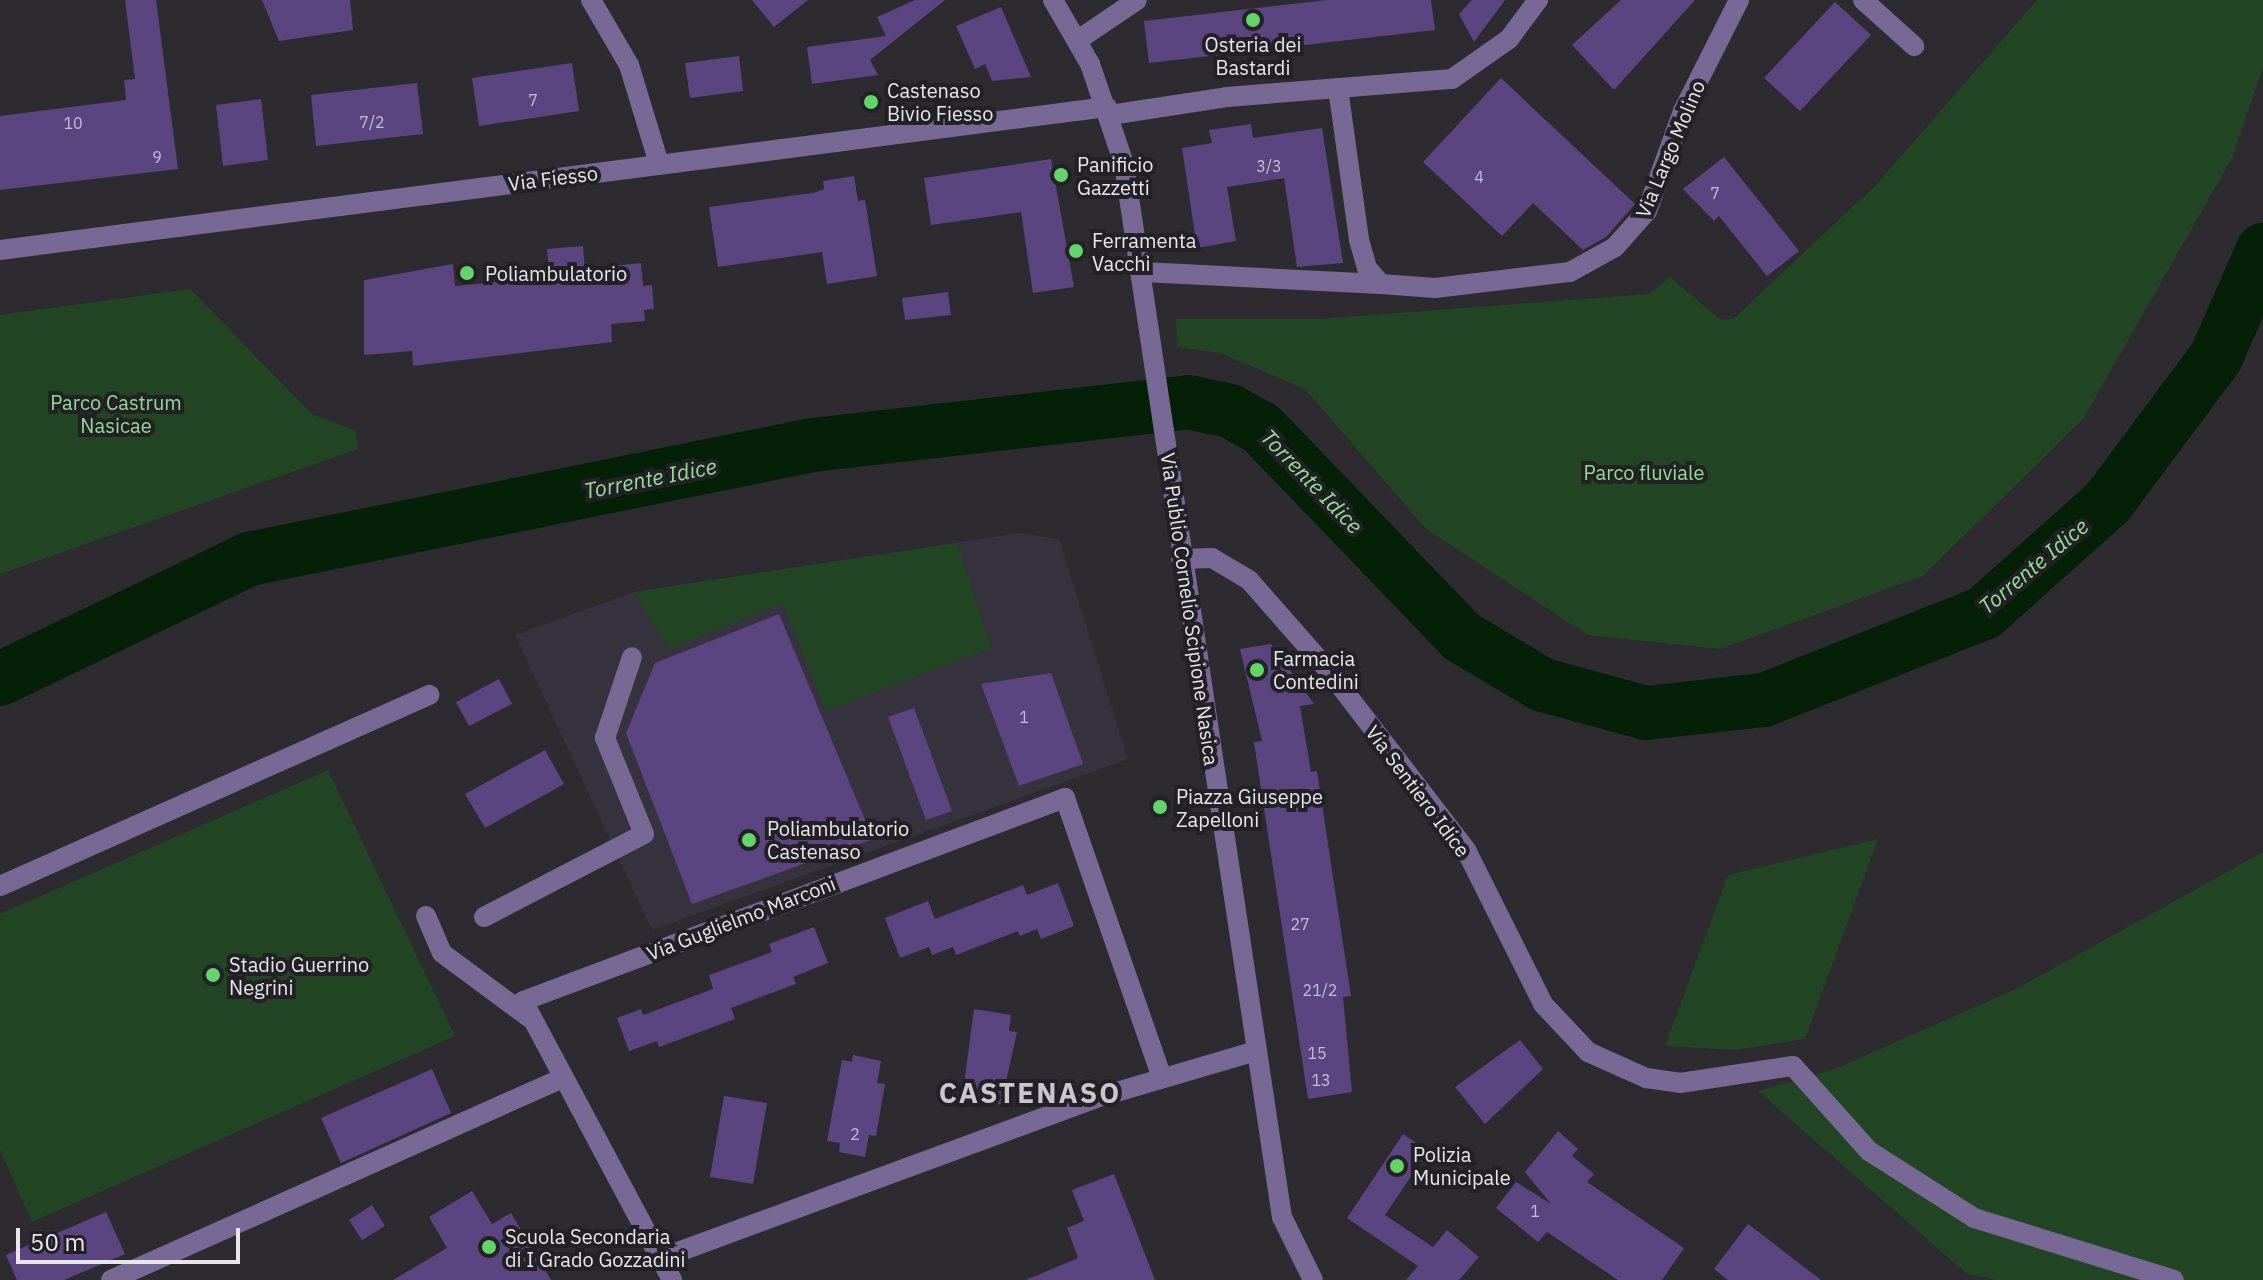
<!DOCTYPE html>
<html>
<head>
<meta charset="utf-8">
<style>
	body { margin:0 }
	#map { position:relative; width:2263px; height:1280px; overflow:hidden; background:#2d2b30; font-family:"IBM Plex Sans",sans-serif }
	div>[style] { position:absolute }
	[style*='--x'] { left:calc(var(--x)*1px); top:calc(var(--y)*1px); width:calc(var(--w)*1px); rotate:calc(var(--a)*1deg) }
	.built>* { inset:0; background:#36333e }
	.green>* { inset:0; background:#224524 }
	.river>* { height:54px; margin:-27px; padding:0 27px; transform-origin:27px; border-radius:27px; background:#042006 }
	.building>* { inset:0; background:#5b4581 }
	.minor>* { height:20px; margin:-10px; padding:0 10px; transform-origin:10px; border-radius:10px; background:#776895 }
	.dots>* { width:22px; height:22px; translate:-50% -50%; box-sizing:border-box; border:4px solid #232126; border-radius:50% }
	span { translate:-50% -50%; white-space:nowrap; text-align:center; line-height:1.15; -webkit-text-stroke:8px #232126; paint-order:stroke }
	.number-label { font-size:16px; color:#c4bed0 }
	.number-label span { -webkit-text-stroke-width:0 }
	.poi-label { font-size:20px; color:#e7e6ea }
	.left { translate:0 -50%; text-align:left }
	.street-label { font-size:20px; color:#e7e6ea }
	.park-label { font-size:20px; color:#90dd92 }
	.water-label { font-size:22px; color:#93e094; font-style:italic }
	.district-label { font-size:28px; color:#c9c7ce; font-weight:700; letter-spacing:2px }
	.scale { position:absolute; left:16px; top:1228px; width:224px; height:36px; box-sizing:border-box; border:4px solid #e7e6ea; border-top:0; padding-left:10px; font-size:24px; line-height:28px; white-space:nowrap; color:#e7e6ea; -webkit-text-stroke:6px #232126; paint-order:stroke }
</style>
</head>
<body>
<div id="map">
	<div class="built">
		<div style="clip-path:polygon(1019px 533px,1059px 539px,1128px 759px,652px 930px,515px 635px,634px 592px)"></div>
	</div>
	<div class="green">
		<div style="clip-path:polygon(2037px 0,2263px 0,2263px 67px,2232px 158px,2083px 419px,1923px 576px,1720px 649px,1588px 635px,1426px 529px,1305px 389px,1220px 353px,1177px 347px,1176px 319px,1319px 319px,1649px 294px,1670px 277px,1721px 320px,1733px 319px,1876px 185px)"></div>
		<div style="clip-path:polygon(190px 289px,312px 414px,356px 431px,358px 449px,0 574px,0 315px)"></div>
		<div style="clip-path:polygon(957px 543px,991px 648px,826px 711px,783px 603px,669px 649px,634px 592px)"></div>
		<div style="clip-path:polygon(328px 770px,455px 1036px,32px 1222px,0 1150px,0 914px)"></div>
		<div style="clip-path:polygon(1878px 839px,1805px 1039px,1735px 1050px,1665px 1046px,1728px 875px)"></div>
		<div style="clip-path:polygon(2263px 852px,2263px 1280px,1996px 1280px,1967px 1274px,1758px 1091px,1835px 1069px,2018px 988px)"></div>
	</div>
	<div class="river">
		<div style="--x:0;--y:679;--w:276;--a:-25.7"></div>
		<div style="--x:249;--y:559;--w:575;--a:-11.43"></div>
		<div style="--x:813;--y:445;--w:377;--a:-6.5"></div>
		<div style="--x:1188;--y:402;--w:43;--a:12.1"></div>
		<div style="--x:1230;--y:411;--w:35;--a:29"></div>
		<div style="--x:1261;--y:428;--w:290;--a:46.1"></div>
		<div style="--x:1462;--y:637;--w:94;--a:30.7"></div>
		<div style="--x:1543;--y:685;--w:107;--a:15.2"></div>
		<div style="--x:1646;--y:713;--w:119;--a:-6.3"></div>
		<div style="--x:1764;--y:700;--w:237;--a:-21.6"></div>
		<div style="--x:1984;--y:613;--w:166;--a:-41.8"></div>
		<div style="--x:2108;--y:502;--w:181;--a:-53.3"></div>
		<div style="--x:2216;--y:357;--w:117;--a:-66.3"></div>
	</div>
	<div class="building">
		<div style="clip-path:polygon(125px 0,156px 0,178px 169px,0 190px,0 116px,126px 100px,124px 80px,135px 79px)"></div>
		<div style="clip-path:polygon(262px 0,350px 0,353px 30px,279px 41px)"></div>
		<div style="clip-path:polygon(752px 0,808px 0,774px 27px)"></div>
		<div style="clip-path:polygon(915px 0,945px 0,870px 60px,878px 75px,812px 84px,807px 47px,886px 36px,877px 17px)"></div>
		<div style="clip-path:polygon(1327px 0,1431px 0,1435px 30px,1149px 63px,1144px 21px)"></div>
		<div style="clip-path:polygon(1472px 0,1505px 0,1474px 42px,1459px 14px)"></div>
		<div style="clip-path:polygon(1621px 0,1695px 0,1614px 90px,1572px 45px)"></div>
		<div style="clip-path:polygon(1835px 2px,1871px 35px,1800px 111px,1764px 78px)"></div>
		<div style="clip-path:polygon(1001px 7px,1031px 77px,992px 81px,985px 64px,975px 69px,956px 26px)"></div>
		<div style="clip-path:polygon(739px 56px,743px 91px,690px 98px,685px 63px)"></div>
		<div style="clip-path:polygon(572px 63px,579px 111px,479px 126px,472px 78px)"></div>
		<div style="clip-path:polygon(1501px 78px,1635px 204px,1606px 237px,1583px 250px,1533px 203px,1502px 236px,1423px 162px)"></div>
		<div style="clip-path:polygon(417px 83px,423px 134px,316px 146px,311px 95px)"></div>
		<div style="clip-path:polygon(261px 99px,268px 160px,223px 166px,216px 105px)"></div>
		<div style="clip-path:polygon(1251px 124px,1253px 138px,1322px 128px,1343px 263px,1297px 267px,1284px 178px,1227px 187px,1236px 241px,1197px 248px,1182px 148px,1212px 143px,1209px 130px)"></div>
		<div style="clip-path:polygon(1724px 157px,1799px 251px,1767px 276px,1719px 216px,1714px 221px,1683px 189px)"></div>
		<div style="clip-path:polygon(1051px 159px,1074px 287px,1033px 293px,1021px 212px,931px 225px,924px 178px)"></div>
		<div style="clip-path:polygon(854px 176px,858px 201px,865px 200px,877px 276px,827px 284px,822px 252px,718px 267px,709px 207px,813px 193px,824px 189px,823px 181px)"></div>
		<div style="clip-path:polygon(583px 246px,585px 269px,641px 263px,643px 286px,652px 285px,654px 309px,644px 310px,645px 321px,611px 324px,612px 342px,413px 366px,412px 351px,364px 355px,364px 280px,453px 264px,455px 286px,550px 277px,547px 249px)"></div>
		<div style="clip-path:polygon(948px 292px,951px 315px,905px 320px,902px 298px)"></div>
		<div style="clip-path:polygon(779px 614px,873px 839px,692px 904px,626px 733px,655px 663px)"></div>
		<div style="clip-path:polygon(1271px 644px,1314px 704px,1300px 706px,1311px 772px,1317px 771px,1351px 996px,1343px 997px,1352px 1092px,1308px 1099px,1254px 742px,1262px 741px,1240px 649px)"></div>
		<div style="clip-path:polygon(1051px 673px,1083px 764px,1019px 786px,981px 684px)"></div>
		<div style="clip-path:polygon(499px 679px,512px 704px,469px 726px,456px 702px)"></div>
		<div style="clip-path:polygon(914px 708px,952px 811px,926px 820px,888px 717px)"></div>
		<div style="clip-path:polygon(545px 750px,564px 784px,485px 828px,465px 794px)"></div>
		<div style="clip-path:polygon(1058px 883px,1074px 926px,1041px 939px,1037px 929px,1020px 936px,1018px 931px,956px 955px,953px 947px,932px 955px,929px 947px,900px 958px,885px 918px,928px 901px,935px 919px,1023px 885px,1027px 895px)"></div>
		<div style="clip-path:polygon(814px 927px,828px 963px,793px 977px,796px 984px,731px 1008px,735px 1019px,659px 1047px,657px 1041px,629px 1051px,617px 1018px,641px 1009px,643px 1015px,713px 989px,709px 975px,772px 952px,769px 944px)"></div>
		<div style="clip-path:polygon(974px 1009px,1011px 1015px,1009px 1031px,1017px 1032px,1001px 1104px,962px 1099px)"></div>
		<div style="clip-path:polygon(1520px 1040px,1543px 1069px,1485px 1124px,1455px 1087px)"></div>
		<div style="clip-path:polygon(853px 1055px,881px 1061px,877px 1083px,885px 1084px,876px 1136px,869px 1135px,865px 1157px,839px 1152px,840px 1143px,827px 1141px,842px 1060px,852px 1062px)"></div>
		<div style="clip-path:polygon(432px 1069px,451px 1113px,341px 1163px,321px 1118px)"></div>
		<div style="clip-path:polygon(724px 1096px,767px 1103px,753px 1184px,710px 1177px)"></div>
		<div style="clip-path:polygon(1558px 1131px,1578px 1149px,1572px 1156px,1594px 1174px,1587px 1182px,1684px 1248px,1662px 1280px,1618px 1280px,1547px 1232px,1538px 1242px,1496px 1208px,1516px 1182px,1551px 1204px,1525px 1172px)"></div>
		<div style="clip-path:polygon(1403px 1134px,1428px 1151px,1385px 1215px,1433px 1247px,1447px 1230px,1479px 1257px,1459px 1280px,1406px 1280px,1418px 1266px,1347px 1218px)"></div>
		<div style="clip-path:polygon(1114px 1174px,1155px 1280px,1026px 1280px,1078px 1258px,1067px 1228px,1084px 1221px,1072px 1190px)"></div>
		<div style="clip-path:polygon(472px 1191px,492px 1224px,511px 1213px,551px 1280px,393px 1280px,447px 1248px,429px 1217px)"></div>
		<div style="clip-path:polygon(372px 1205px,385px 1226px,362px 1240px,349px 1220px)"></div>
		<div style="clip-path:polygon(106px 1212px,125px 1254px,64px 1280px,17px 1280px,6px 1255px)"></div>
		<div style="clip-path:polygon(1748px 1224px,1821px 1280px,1728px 1280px,1714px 1269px)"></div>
	</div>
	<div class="minor">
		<div style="--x:591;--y:0;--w:75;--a:59.7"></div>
		<div style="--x:629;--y:65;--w:103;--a:73.1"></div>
		<div style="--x:1053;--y:0;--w:74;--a:60"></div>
		<div style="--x:1090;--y:64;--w:106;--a:71.2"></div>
		<div style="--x:1124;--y:164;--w:1065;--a:81.47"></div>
		<div style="--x:1282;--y:1217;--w:70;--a:63.8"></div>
		<div style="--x:1863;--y:0;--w:69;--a:42"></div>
		<div style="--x:1078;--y:40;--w:71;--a:-34.1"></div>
		<div style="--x:1338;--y:88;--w:153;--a:82.1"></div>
		<div style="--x:1359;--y:240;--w:29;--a:74"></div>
		<div style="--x:1367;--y:268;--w:21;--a:49"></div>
		<div style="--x:1381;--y:284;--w:54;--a:4.2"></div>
		<div style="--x:1435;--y:288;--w:136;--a:-6.8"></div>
		<div style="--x:1570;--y:272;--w:51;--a:-29.1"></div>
		<div style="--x:1615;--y:247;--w:48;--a:-48.4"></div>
		<div style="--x:1647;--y:211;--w:106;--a:-70.2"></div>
		<div style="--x:1683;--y:111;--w:124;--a:-63.2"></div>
		<div style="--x:1110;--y:115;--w:118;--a:-8.7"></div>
		<div style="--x:1227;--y:97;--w:226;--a:-4.6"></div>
		<div style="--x:1452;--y:79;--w:70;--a:-35.1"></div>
		<div style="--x:1509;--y:39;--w:49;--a:-53.4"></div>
		<div style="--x:0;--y:250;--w:1116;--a:-7.36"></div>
		<div style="--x:1143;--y:272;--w:238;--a:2.9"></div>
		<div style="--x:1181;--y:559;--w:31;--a:-2"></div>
		<div style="--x:1212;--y:558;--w:43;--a:30.7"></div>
		<div style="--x:1249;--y:580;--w:120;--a:48.7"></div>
		<div style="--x:1328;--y:670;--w:227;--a:52.5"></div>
		<div style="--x:1466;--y:850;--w:172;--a:63.4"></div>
		<div style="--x:1543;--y:1004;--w:66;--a:46.8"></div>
		<div style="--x:1588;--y:1052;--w:64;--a:24.1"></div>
		<div style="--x:1646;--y:1078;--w:34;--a:8"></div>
		<div style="--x:1680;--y:1083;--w:114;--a:-8.6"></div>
		<div style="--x:1793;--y:1066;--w:114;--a:48.2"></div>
		<div style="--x:1869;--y:1151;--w:125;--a:32.5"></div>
		<div style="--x:1974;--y:1218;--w:209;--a:17.2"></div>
		<div style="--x:0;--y:886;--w:470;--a:-24"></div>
		<div style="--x:426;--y:916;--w:40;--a:66.6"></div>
		<div style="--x:442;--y:953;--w:109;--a:36.5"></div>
		<div style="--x:484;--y:917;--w:180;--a:-27.4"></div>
		<div style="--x:644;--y:834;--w:104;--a:-112.1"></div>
		<div style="--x:605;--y:738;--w:85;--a:-71.6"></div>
		<div style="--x:659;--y:1259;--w:473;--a:-20.2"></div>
		<div style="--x:1103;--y:1096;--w:159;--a:-16.4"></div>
		<div style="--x:111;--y:1280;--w:494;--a:-24.1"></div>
		<div style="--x:672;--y:1280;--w:316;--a:-118.1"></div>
		<div style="--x:523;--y:1001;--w:579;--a:-20.53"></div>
		<div style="--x:1065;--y:798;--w:294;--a:70.9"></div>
	</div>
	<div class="dots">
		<div style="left:1253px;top:20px;background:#62d469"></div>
		<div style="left:871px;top:102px;background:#62d469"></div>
		<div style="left:1061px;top:175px;background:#62d469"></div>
		<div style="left:1076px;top:251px;background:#62d469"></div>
		<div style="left:467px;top:273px;background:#62d469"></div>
		<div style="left:1257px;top:670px;background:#62d469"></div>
		<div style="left:1160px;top:807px;background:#62d469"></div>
		<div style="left:749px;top:840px;background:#62d469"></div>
		<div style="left:213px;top:975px;background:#62d469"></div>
		<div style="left:1397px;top:1166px;background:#62d469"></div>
		<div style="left:489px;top:1247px;background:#62d469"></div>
	</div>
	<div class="number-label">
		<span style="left:533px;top:100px">7</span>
		<span style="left:372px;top:122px">7/2</span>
		<span style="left:73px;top:123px">10</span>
		<span style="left:157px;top:157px">9</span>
		<span style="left:1269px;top:166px">3/3</span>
		<span style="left:1479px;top:177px">4</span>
		<span style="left:1715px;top:193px">7</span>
		<span style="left:1024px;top:717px">1</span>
		<span style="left:1300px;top:924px">27</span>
		<span style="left:1320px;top:990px">21/2</span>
		<span style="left:1317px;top:1053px">15</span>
		<span style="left:1321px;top:1080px">13</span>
		<span style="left:855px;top:1134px">2</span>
		<span style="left:1535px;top:1211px">1</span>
	</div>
	<div class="poi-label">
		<span style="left:1253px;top:56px">Osteria dei<br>Bastardi</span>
		<span class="left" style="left:887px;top:102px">Castenaso<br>Bivio Fiesso</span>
		<span class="left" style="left:1077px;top:176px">Panificio<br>Gazzetti</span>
		<span class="left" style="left:1092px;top:252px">Ferramenta<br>Vacchi</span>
		<span class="left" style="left:485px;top:273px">Poliambulatorio</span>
		<span class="left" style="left:1273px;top:670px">Farmacia<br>Contedini</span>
		<span class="left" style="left:1176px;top:808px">Piazza Giuseppe<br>Zapelloni</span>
		<span class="left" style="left:767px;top:840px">Poliambulatorio<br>Castenaso</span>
		<span class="left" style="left:229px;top:976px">Stadio Guerrino<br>Negrini</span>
		<span class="left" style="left:1413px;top:1166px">Polizia<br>Municipale</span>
		<span class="left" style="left:505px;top:1248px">Scuola Secondaria<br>di I Grado Gozzadini</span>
	</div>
	<div class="street-label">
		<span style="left:1670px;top:149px;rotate:-67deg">Via Largo Molino</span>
		<span style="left:553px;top:178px;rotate:-7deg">Via Fiesso</span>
		<span style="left:1190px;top:609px;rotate:82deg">Via Publio Cornelio Scipione Nasica</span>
		<span style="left:1418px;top:791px;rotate:53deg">Via Sentiero Idice</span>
		<span style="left:741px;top:918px;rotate:-21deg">Via Guglielmo Marconi</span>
	</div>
	<div class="park-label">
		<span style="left:116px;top:414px">Parco Castrum<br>Nasicae</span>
		<span style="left:1644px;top:472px">Parco fluviale</span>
	</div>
	<div class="water-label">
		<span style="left:650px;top:478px;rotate:-11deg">Torrente Idice</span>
		<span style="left:1312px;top:481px;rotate:46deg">Torrente Idice</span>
		<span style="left:2033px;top:566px;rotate:-40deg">Torrente Idice</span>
	</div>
	<div class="district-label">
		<span style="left:1030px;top:1093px">CASTENASO</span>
	</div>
	<div class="scale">50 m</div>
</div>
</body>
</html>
